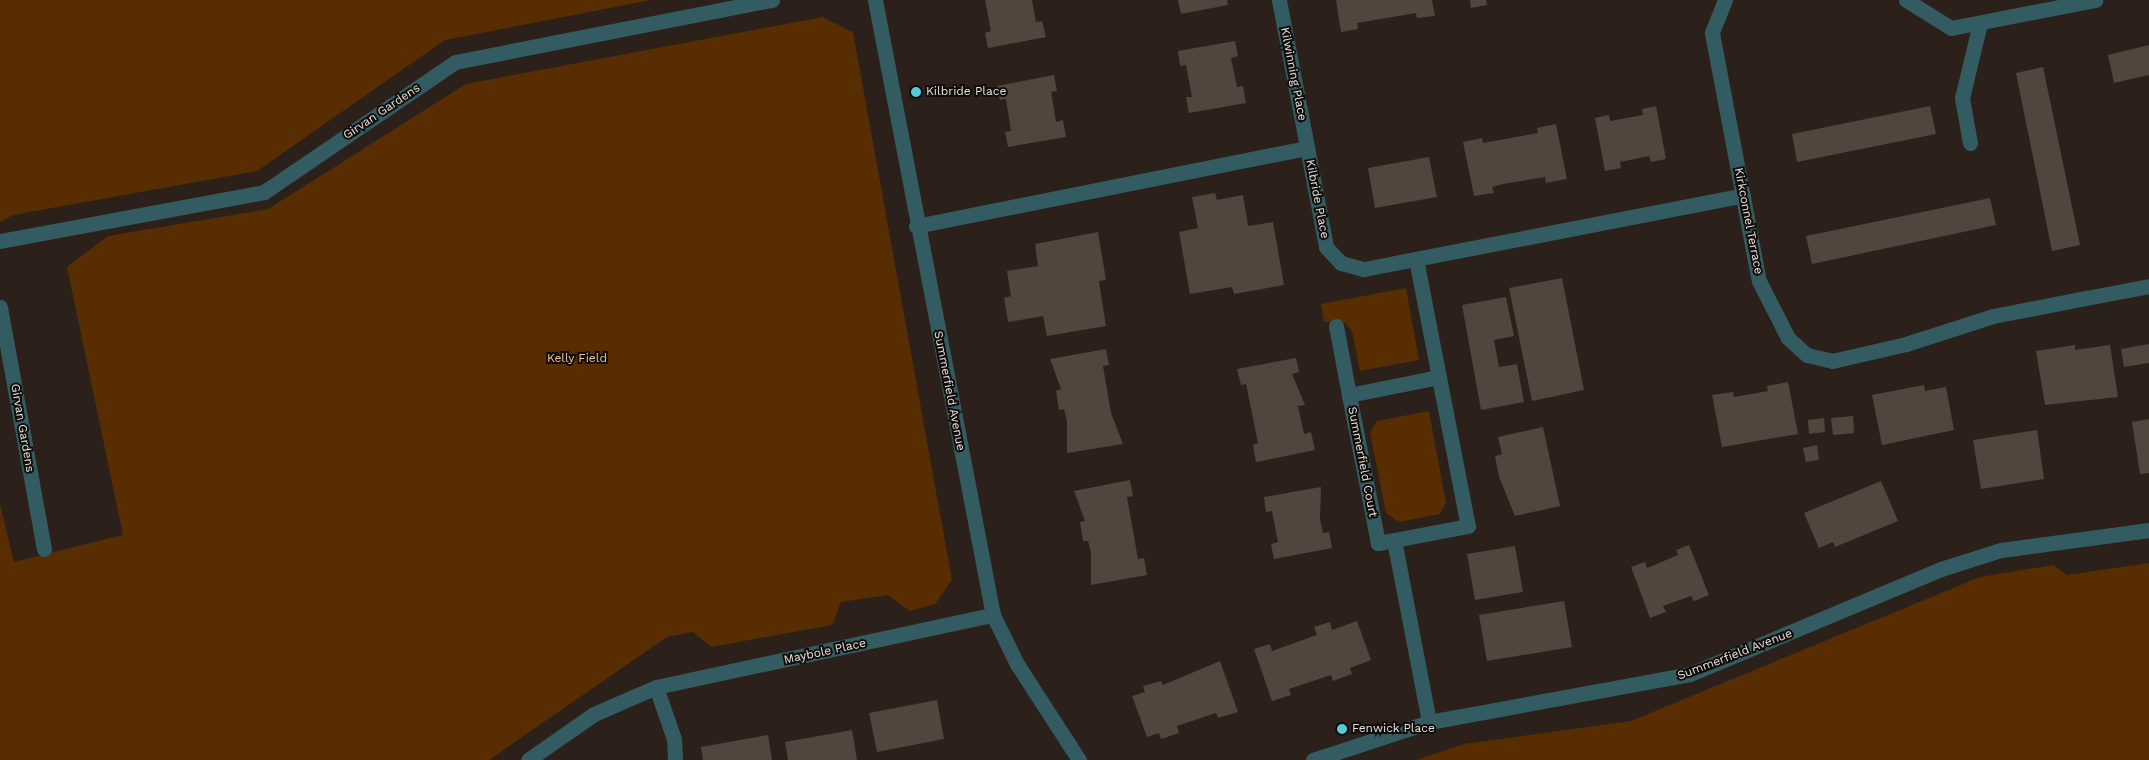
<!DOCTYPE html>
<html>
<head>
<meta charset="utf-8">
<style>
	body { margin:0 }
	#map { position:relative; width:2149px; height:760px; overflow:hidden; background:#2b211a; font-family:"Work Sans",sans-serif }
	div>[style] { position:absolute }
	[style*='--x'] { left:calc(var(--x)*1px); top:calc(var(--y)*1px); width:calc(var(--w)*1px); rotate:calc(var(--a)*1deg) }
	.green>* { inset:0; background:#582d01 }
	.building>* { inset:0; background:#51463e }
	.lane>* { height:15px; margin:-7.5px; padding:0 7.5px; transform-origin:7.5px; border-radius:7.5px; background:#335c62 }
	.street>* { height:15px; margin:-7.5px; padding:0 7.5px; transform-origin:7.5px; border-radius:7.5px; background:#335c62 }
	.dots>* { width:14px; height:14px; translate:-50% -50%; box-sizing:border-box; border:2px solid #100c09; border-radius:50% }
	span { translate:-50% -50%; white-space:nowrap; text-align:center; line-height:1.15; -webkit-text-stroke:4px #100c09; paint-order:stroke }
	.street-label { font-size:12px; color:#e8e2dd }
	.poi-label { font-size:12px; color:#e8e2dd }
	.left { translate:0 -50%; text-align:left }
	.park-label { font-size:12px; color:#f9c49d }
</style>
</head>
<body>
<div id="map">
	<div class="green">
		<div style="clip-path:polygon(0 0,651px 0,445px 40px,257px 171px,13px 215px,0 222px)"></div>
		<div style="clip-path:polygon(823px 17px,853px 32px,952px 580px,935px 604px,910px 611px,888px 595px,841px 602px,832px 625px,711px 647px,693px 632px,667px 637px,489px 760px,0 760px,0 504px,14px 562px,123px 535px,67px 267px,108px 236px,268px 209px,466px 84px)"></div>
		<div style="clip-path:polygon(1406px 288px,1419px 360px,1360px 371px,1352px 331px,1345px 323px,1324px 322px,1321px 304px)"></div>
		<div style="clip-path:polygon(1429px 411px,1446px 503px,1440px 514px,1399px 522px,1386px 513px,1370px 432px,1377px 421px)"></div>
		<div style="clip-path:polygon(2149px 563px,2149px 760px,1416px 760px,1464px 744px,1631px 721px,1980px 577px,2053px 565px,2067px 575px)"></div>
	</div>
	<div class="building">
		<div style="clip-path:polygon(985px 0,1032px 0,1036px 22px,1042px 21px,1046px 37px,988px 48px,985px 33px,991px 31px)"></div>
		<div style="clip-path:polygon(1178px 0,1227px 0,1228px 5px,1181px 14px)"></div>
		<div style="clip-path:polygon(1336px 0,1432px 0,1435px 16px,1417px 18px,1416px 13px,1357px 23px,1358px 29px,1341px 32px)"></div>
		<div style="clip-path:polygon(1470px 0,1486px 0,1487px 5px,1471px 8px)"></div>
		<div style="clip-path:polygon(1235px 41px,1238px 56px,1231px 58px,1237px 87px,1243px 86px,1246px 103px,1189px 113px,1186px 97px,1192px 97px,1186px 65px,1180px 66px,1178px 51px)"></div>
		<div style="clip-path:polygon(2149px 45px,2149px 75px,2114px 83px,2108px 55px)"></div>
		<div style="clip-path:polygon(2043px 67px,2080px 245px,2052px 251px,2016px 73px)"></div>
		<div style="clip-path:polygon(1054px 75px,1057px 91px,1051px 92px,1056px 122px,1063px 120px,1066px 137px,1008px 147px,1005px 132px,1011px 131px,1006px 99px,1000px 100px,997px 86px)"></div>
		<div style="clip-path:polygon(1656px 106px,1666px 159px,1651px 162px,1649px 156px,1620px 162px,1621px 168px,1605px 171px,1595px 118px,1609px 115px,1610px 121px,1643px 115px,1642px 109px)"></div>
		<div style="clip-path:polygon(1930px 106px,1936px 134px,1797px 162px,1792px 134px)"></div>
		<div style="clip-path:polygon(1556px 124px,1567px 179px,1546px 183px,1545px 177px,1503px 184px,1492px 187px,1494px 193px,1474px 196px,1463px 142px,1482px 138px,1483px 143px,1538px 133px,1537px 128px)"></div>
		<div style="clip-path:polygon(1429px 157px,1437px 197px,1375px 208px,1368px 168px)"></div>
		<div style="clip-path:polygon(1215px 193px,1217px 200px,1243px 195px,1248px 226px,1273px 222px,1284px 285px,1234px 294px,1232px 287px,1190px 294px,1179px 232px,1198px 228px,1192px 197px)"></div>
		<div style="clip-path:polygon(1990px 198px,1996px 225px,1812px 264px,1806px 236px)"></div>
		<div style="clip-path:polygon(1098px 232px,1106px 280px,1099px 281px,1106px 326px,1047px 336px,1043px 316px,1008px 322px,1004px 298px,1011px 296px,1007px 271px,1038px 266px,1035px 244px)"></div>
		<div style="clip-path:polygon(1562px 278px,1584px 390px,1532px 401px,1509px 288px)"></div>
		<div style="clip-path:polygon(1506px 297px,1514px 336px,1494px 340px,1499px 367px,1517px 364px,1524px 402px,1481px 410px,1462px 305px)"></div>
		<div style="clip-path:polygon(2149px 344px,2149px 363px,2124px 367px,2121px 349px)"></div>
		<div style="clip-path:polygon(2075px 345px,2075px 350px,2110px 345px,2118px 397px,2045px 405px,2036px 351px)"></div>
		<div style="clip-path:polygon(1106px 349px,1109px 365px,1103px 366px,1111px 413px,1123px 444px,1067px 453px,1067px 421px,1064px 409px,1059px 410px,1056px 391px,1061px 389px,1050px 359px)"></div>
		<div style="clip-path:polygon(1296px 358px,1299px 372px,1292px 374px,1305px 405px,1298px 406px,1304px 434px,1311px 432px,1315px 450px,1256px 462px,1253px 445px,1258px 443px,1246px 384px,1241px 385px,1237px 369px)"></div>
		<div style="clip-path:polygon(1788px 382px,1798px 434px,1722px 447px,1712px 395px,1733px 392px,1734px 397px,1768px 391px,1767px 386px)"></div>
		<div style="clip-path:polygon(1924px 385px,1925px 391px,1946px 387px,1954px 430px,1882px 445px,1872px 395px)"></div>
		<div style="clip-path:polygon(1853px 416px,1854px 433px,1833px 435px,1831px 418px)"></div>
		<div style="clip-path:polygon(1824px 418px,1825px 432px,1809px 434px,1808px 420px)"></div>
		<div style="clip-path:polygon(2149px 419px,2149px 473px,2140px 474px,2132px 422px)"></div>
		<div style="clip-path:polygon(1543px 427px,1560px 506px,1515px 516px,1499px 477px,1495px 456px,1502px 454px,1498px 437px)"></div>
		<div style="clip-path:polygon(2037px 430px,2044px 479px,1981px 489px,1973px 440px)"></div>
		<div style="clip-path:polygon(1817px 445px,1819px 460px,1806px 462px,1803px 448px)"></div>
		<div style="clip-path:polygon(1130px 480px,1133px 496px,1127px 497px,1138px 559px,1144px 558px,1147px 575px,1091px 585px,1091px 553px,1088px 541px,1083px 541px,1080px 522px,1085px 521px,1074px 491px)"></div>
		<div style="clip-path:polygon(1881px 481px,1898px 521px,1835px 547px,1833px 542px,1819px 548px,1804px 513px)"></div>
		<div style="clip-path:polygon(1321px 487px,1320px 519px,1323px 533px,1329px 532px,1332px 548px,1274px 559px,1271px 544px,1278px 542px,1272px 511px,1266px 512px,1264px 497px)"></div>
		<div style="clip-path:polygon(1689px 545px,1709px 595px,1694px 601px,1691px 596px,1663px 606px,1666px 612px,1650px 618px,1631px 567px,1645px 562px,1647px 568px,1678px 555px,1676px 550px)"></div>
		<div style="clip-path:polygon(1515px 546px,1523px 592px,1475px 600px,1467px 554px)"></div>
		<div style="clip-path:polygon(1564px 601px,1572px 647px,1487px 661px,1479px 615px)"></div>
		<div style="clip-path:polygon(1357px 621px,1371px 660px,1350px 668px,1352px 674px,1333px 681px,1331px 675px,1289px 689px,1291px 695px,1272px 701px,1254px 649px,1270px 644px,1272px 651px,1317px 635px,1314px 627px,1330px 622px,1332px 630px)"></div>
		<div style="clip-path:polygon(1220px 661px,1238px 712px,1218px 718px,1216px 713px,1177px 726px,1179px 733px,1161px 739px,1159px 733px,1147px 737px,1132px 696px,1145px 692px,1143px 686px,1161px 681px,1163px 685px)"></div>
		<div style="clip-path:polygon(937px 700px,944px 739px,877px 752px,869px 713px)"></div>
		<div style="clip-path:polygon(852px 730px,857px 760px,788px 760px,785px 742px)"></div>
		<div style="clip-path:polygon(768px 735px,772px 760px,703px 760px,701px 747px)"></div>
	</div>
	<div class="lane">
		<div style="--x:2086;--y:298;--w:64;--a:-10.8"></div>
		<div style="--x:1336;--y:326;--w:70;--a:79.3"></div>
	</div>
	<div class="street">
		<div style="--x:875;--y:0;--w:626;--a:79.14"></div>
		<div style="--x:993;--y:615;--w:55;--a:63.9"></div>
		<div style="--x:1017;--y:664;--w:114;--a:57.1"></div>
		<div style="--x:1279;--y:0;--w:251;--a:79.2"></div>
		<div style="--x:1326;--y:247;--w:22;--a:47"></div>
		<div style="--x:1341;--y:263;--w:24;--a:15"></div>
		<div style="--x:1364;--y:269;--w:386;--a:-11"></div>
		<div style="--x:1725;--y:0;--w:35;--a:112"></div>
		<div style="--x:1712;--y:33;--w:252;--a:79.3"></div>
		<div style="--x:1759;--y:281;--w:64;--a:63"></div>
		<div style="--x:1788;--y:338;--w:25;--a:42"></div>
		<div style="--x:1807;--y:355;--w:26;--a:13"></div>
		<div style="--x:1832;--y:361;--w:76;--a:-12.9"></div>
		<div style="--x:1906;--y:344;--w:91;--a:-17.8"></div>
		<div style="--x:1993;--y:316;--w:95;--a:-11"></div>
		<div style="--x:1906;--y:0;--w:53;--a:31.9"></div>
		<div style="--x:1951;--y:28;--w:147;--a:-11"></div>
		<div style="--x:1970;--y:143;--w:46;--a:-100.1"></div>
		<div style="--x:1962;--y:98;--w:77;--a:-76.5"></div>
		<div style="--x:916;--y:226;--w:399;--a:-11.3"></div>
		<div style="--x:0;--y:241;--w:269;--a:-10.5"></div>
		<div style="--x:264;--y:192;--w:231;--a:-34.2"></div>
		<div style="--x:455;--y:62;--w:323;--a:-11.1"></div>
		<div style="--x:1416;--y:259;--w:272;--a:79"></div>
		<div style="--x:1468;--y:526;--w:92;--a:169.3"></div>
		<div style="--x:1378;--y:543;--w:151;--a:-101.1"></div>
		<div style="--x:1349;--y:395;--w:92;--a:-11.3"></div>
		<div style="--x:0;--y:307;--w:246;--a:79.7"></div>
		<div style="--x:1394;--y:540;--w:185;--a:79.1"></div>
		<div style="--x:656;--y:687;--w:55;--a:70.9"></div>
		<div style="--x:674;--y:739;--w:21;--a:87"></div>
		<div style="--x:528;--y:760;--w:80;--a:-34.9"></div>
		<div style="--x:594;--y:714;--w:68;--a:-23.5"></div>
		<div style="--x:656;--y:687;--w:345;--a:-12.1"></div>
		<div style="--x:1313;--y:760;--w:122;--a:-18.1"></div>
		<div style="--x:1429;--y:722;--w:265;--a:-10.4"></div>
		<div style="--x:1690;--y:674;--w:272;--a:-22.7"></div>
		<div style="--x:1941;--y:569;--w:63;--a:-17.6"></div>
		<div style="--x:2001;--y:550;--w:149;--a:-7.7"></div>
	</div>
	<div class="dots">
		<div style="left:916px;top:92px;background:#53cbda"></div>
		<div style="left:1342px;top:729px;background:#53cbda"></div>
	</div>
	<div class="street-label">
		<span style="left:1293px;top:74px;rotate:79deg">Kilwinning Place</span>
		<span style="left:382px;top:112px;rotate:-34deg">Girvan Gardens</span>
		<span style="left:1317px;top:199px;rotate:79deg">Kilbride Place</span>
		<span style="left:1748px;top:221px;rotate:79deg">Kirkconnel Terrace</span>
		<span style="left:949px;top:391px;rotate:79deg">Summerfield Avenue</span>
		<span style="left:22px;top:428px;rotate:80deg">Girvan Gardens</span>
		<span style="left:1362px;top:462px;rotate:79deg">Summerfield Court</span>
		<span style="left:825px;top:652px;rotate:-12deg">Maybole Place</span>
		<span style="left:1735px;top:655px;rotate:-21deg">Summerfield Avenue</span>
	</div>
	<div class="poi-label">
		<span class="left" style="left:926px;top:92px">Kilbride Place</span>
		<span class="left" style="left:1352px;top:729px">Fenwick Place</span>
	</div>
	<div class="park-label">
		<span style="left:577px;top:359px">Kelly Field</span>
	</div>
</div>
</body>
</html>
